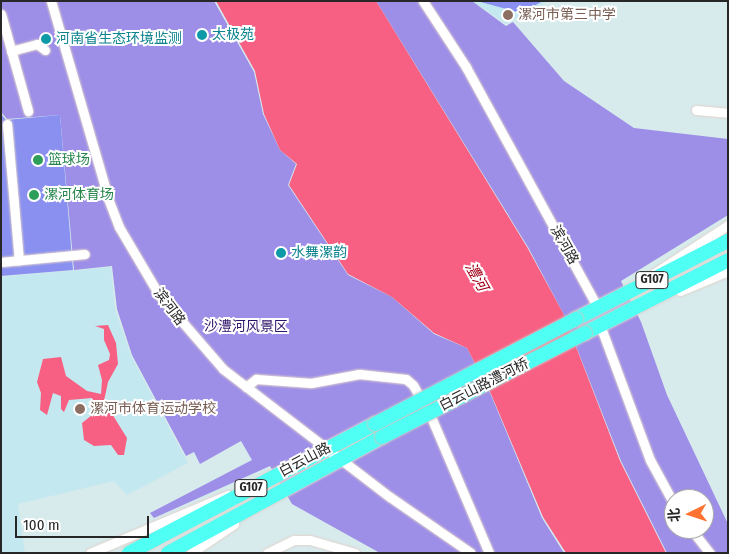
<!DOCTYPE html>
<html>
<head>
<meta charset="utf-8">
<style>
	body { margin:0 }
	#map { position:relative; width:729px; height:554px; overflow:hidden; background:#d7eaec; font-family:"Fira Sans Condensed","Noto Sans SC",sans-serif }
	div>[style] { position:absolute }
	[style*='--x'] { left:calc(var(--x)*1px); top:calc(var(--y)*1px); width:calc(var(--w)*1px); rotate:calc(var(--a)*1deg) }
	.education>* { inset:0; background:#c4e8ef }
	.green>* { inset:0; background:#9d8ee8 }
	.pitch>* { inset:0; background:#8990f0 }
	.water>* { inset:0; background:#f86083 }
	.roads { filter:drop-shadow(0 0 1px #e2d3cc) drop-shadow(0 0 1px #e2d3cc) }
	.minor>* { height:9px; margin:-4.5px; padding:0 4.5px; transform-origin:4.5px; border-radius:4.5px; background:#fff }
	.highway>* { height:14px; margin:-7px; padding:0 7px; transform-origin:7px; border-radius:7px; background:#4ffff4 }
	.bridges { filter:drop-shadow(0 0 1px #c7c7c7) drop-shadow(0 0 1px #c7c7c7) }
	.highway-bridge>* { height:14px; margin:-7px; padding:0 7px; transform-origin:7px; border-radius:7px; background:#4ffff4 }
	.dots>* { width:14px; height:14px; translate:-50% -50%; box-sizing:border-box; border:2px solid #fff; border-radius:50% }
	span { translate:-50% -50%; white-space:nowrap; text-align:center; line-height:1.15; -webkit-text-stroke:4px #fff; paint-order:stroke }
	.shield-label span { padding:1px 4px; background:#fff; border:1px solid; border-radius:4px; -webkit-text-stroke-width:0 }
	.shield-label { font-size:12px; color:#272727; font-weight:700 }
	.education-label { font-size:14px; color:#785e54 }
	.left { translate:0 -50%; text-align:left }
	.culture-label { font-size:14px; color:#0d838f }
	.leisure-label { font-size:14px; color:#27864d }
	.street-label { font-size:14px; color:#272727 }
	.park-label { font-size:14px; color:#2d1369 }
	.water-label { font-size:15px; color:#a0021a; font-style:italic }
	.frame { position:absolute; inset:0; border:2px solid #272727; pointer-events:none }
	.north { position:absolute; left:664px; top:489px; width:50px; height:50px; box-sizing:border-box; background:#fff; border:1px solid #a9a9a9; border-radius:50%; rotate:266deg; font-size:14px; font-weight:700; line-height:20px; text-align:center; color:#272727 }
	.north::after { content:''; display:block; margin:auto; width:18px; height:22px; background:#ff7231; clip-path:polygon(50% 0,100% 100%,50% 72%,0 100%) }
	.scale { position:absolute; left:15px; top:516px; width:134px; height:22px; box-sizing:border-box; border:2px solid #272727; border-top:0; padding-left:6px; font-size:15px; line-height:18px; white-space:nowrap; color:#272727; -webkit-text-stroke:4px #fff; paint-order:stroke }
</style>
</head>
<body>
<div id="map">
	<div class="education">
		<div style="clip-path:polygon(473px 1px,549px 1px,506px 24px)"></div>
		<div style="clip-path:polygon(111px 267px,115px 309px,131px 356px,188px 463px,127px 495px,114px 481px,18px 504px,25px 553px,1px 553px,1px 277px)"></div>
	</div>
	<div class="green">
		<div style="clip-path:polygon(1px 1px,214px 1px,254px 72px,263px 114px,280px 150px,296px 164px,288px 185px,348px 275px,392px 297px,434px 334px,467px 348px,491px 395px,542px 518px,564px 553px,380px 553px,292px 504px,270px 466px,154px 518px,150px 513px,252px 460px,241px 441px,200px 464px,194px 452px,186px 456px,132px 355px,117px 309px,112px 266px,74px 270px,60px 115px,7px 119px,1px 112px)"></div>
		<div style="clip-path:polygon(evenodd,376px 1px,472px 1px,506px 26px,513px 22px,564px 81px,634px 128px,728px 139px,728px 215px,621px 281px,641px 322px,667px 395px,728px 524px,728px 553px,667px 553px,621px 461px,563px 313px,528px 247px,376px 1px,674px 499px,704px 499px,704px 529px,674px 529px,674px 499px)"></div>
	</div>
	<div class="pitch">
		<div style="clip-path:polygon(477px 1px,543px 1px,521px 13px)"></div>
		<div style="clip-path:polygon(1px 114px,6px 120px,60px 115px,73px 270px,1px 276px)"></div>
	</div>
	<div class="water">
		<div style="clip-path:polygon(216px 1px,376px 1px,527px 247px,563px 313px,620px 461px,666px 553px,566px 553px,543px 517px,491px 394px,467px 348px,434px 333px,392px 297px,348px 274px,289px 185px,297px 164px,280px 150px,264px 114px,255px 71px)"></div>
		<div style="clip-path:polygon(108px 325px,116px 343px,118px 364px,108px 382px,104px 401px,127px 438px,124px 455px,118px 455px,111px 445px,94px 446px,84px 440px,82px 423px,97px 411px,92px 398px,69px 400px,64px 412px,61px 409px,61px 396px,53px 393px,47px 415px,40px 410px,41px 393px,37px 382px,43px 359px,61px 357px,66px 376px,87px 391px,101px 394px,102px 380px,98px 365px,109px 360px,110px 354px,104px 340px,104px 329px,95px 326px)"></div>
	</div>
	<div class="roads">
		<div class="minor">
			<div style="--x:51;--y:1;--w:208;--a:73.8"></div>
			<div style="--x:109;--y:201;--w:28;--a:69"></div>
			<div style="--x:119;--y:227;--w:79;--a:59.5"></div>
			<div style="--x:159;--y:295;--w:98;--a:49.1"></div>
			<div style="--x:223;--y:369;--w:210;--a:37.5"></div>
			<div style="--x:390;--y:497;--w:98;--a:34.7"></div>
			<div style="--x:423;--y:1;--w:79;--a:56.9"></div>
			<div style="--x:466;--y:67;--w:275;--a:61.3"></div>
			<div style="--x:1;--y:14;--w:101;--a:74.4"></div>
			<div style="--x:11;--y:51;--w:27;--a:-15"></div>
			<div style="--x:37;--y:44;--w:10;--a:37"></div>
			<div style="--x:696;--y:110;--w:32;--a:5"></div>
			<div style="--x:7;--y:124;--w:137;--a:85"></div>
			<div style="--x:1;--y:262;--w:84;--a:-5.4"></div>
			<div style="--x:653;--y:274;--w:90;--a:-33.2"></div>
			<div style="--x:680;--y:291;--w:52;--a:-22.6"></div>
			<div style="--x:600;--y:325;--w:144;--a:69.7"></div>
			<div style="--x:650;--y:460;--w:50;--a:61.4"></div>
			<div style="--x:246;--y:387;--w:13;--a:-39"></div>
			<div style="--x:256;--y:379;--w:55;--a:4.2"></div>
			<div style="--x:311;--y:383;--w:49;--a:-10.6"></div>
			<div style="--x:359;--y:374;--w:47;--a:6.1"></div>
			<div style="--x:406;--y:379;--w:9;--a:41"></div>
			<div style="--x:413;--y:385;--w:37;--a:61"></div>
			<div style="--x:431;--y:417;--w:148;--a:66.9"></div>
			<div style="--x:691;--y:529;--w:31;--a:52"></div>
			<div style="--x:90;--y:553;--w:149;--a:-22.9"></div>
			<div style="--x:191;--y:553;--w:52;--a:-34"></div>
			<div style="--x:267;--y:553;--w:30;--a:-26"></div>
			<div style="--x:294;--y:540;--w:16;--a:0"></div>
			<div style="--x:310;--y:540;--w:47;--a:16.1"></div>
		</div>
		<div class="highway">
			<div style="--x:576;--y:319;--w:171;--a:-27.2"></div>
			<div style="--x:585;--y:333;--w:161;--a:-27"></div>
			<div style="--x:129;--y:553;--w:278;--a:-27.7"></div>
			<div style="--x:168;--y:553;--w:243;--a:-28.5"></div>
		</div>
	</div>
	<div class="bridges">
		<div class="highway-bridge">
			<div style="--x:375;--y:424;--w:227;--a:-27.6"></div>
			<div style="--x:382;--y:437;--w:228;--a:-27.1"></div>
		</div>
	</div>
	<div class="dots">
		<div style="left:508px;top:15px;background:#8d6e63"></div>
		<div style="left:202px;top:35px;background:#0f9aa8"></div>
		<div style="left:46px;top:39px;background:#0f9aa8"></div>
		<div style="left:38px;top:160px;background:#2e9e5b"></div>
		<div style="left:34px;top:195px;background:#2e9e5b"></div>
		<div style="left:281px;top:253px;background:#0f9aa8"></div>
		<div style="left:80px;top:409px;background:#8d6e63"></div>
	</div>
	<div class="shield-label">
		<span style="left:652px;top:280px">G107</span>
		<span style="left:251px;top:488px">G107</span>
	</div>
	<div class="education-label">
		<span class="left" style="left:518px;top:15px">漯河市第三中学</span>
		<span class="left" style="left:90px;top:409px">漯河市体育运动学校</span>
	</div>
	<div class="culture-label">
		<span class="left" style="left:212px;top:35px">太极苑</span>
		<span class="left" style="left:56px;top:39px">河南省生态环境监测</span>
		<span class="left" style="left:291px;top:253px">水舞漯韵</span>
	</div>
	<div class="leisure-label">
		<span class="left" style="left:48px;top:160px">篮球场</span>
		<span class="left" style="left:44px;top:195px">漯河体育场</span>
	</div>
	<div class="street-label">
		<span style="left:564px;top:245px;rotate:61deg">滨河路</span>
		<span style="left:169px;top:307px;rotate:53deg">滨河路</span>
		<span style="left:484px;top:385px;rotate:-27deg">白云山路澧河桥</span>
		<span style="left:305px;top:460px;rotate:-28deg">白云山路</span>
	</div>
	<div class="park-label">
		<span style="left:246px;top:327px">沙澧河风景区</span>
	</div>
	<div class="water-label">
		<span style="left:476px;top:277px;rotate:61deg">澧河</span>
	</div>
	<div class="frame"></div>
	<div class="north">北</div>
	<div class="scale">100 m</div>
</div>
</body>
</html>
